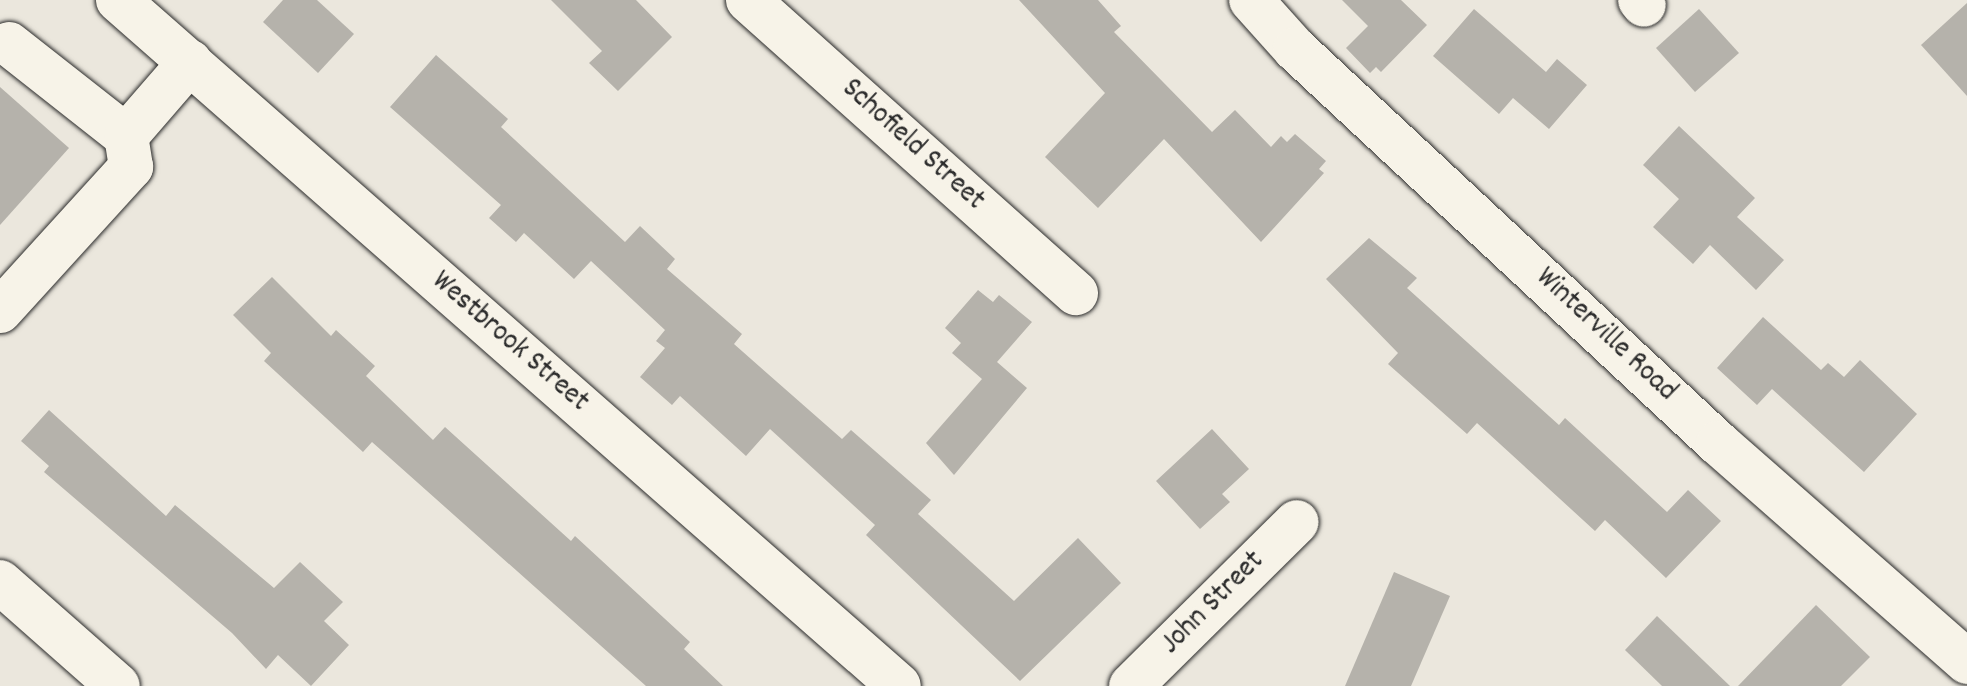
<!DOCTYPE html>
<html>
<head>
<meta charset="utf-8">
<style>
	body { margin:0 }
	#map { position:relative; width:1967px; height:686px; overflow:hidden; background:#ebe7dd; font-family:Dekko,sans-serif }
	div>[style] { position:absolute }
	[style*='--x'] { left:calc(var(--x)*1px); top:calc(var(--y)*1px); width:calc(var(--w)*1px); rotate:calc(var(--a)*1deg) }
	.building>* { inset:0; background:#b5b2ab }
	.roads { filter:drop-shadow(0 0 2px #2b2b2b) drop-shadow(0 0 2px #2b2b2b) }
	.minor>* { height:44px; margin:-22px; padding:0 22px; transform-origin:22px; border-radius:22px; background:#f7f3e8 }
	span { translate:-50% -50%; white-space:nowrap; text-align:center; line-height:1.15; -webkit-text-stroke:6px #f7f3e8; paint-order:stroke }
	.street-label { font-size:30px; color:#2b2b2b }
</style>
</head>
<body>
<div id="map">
	<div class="building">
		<div style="clip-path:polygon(283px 0,317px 0,354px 34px,318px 73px,263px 22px)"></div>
		<div style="clip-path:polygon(551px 0,636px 0,672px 37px,618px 91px,589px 63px,602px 51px)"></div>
		<div style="clip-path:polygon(1019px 0,1098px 0,1121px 26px,1114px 32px,1212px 132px,1235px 110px,1271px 147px,1281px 136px,1287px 142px,1295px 134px,1326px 161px,1319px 169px,1324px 173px,1261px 242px,1164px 139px,1098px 208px,1045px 157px,1105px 93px)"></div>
		<div style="clip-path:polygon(1342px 0,1401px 0,1427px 25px,1381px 72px,1376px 67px,1370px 73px,1346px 48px,1368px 26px)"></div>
		<div style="clip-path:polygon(1967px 3px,1967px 96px,1921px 45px)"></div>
		<div style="clip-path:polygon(1474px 9px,1546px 72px,1557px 59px,1587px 85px,1549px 129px,1513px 98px,1499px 114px,1433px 56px)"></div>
		<div style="clip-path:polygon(1699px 9px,1739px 53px,1695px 92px,1656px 48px)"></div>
		<div style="clip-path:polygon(436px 55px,508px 119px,501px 127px,625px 242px,640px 226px,675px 259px,667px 269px,742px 334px,734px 344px,842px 439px,851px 430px,931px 500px,918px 514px,1014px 601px,1078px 538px,1121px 583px,1020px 681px,866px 535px,875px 525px,770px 429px,746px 456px,680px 396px,672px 405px,640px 377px,665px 348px,656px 341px,665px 330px,591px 261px,574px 279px,524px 233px,516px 242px,489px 218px,501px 205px,390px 107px)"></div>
		<div style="clip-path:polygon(0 87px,69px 148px,0 225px)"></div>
		<div style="clip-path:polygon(1679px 126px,1755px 198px,1737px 217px,1784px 260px,1756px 290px,1710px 245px,1693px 264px,1653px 227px,1679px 199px,1643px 165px)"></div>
		<div style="clip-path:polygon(1369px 238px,1417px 278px,1407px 288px,1559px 425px,1565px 418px,1667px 512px,1688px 490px,1721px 521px,1666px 578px,1605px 520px,1595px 531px,1477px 423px,1467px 434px,1388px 364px,1398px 353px,1326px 279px)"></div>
		<div style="clip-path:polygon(272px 277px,331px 336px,336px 330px,375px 366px,366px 376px,433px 440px,445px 427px,571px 541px,575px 536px,690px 642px,684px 649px,723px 686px,646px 686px,372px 442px,363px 452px,264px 361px,271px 353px,233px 315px)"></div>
		<div style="clip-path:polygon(978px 290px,993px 302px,999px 295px,1032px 322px,997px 362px,1027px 388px,954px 475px,926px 443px,982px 379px,952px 353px,961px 343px,945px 328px)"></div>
		<div style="clip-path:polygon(1763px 317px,1821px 370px,1828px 363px,1844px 377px,1860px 360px,1917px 414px,1864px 472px,1772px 389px,1757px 405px,1717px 368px)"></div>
		<div style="clip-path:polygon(49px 410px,166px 516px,175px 505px,274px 588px,300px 562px,343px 602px,324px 621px,349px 645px,311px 686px,278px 655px,266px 669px,232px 633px,44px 472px,49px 466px,21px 441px)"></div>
		<div style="clip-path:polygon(1212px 429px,1249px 469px,1222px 494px,1230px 502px,1200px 529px,1156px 481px)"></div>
		<div style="clip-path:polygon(1394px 572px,1450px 596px,1411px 686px,1345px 686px)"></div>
		<div style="clip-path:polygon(1816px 605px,1870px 657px,1841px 686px,1738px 686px)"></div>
		<div style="clip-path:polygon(1657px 616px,1730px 686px,1662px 686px,1625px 650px)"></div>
	</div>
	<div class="roads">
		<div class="minor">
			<div style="--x:118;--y:0;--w:1039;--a:41.29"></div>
			<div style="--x:748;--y:0;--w:440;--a:41.8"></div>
			<div style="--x:1251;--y:0;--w:66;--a:48.1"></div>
			<div style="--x:1295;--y:49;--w:578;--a:42.97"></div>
			<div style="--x:1718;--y:443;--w:332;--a:41.3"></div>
			<div style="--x:1640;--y:0;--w:6;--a:51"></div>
			<div style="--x:9;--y:44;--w:149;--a:38.2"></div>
			<div style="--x:0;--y:311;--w:195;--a:-47.7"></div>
			<div style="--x:131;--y:167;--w:31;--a:-99"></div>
			<div style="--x:126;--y:136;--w:98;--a:-49.1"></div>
			<div style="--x:0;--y:582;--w:157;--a:41.4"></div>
			<div style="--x:1131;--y:686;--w:233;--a:-44.7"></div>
		</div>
	</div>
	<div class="street-label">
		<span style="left:912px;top:146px;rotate:42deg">Schofield Street</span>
		<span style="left:1605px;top:336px;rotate:43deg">Winterville Road</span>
		<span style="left:509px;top:343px;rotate:41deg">Westbrook Street</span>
		<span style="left:1214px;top:604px;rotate:-45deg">John Street</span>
	</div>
</div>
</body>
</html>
